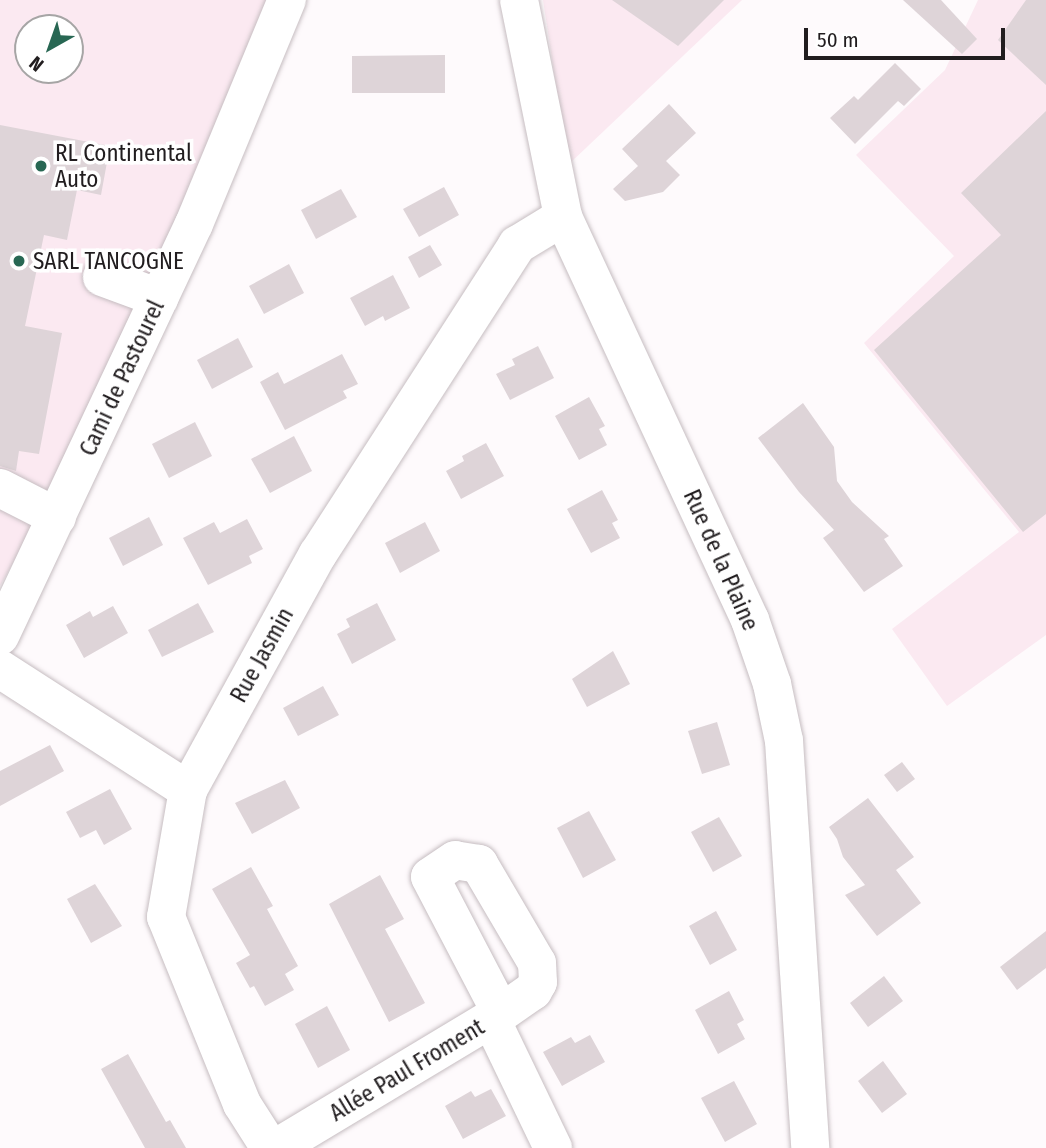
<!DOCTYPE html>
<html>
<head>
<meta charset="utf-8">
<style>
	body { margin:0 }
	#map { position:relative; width:1046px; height:1148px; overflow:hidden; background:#fefafc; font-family:"Fira Sans Condensed",sans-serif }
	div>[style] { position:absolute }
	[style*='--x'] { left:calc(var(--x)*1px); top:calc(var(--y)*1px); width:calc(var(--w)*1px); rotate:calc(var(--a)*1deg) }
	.built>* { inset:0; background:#fbe9f1 }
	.building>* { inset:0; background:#ded4d8 }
	.roads { filter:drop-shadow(0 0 2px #c6bdc1) drop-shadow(0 0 2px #c6bdc1) }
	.minor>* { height:38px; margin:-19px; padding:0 19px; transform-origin:19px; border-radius:19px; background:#fff }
	.dots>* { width:19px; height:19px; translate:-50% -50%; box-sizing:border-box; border:4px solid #fff; border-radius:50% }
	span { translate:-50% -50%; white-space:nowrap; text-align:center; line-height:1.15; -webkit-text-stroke:7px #fff; paint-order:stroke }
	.poi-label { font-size:23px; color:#211d1f }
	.left { translate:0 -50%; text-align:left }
	.street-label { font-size:23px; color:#211d1f }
	.north { position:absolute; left:14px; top:14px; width:70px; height:70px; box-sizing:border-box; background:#fff; border:2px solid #a6a5a5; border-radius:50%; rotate:220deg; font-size:19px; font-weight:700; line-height:28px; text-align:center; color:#211d1f }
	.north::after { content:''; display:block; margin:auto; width:24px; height:32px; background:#286753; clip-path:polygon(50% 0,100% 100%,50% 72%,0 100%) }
	.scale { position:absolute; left:804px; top:28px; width:201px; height:32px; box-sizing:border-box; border:4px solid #211d1f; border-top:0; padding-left:9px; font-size:21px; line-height:24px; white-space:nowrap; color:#211d1f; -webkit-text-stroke:5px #fff; paint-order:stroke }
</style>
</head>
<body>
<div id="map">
	<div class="built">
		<div style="clip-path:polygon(evenodd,0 0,270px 0,125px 336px,23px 545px,0 586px,0 0,28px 28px,70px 28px,70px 70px,28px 70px,28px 28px)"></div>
		<div style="clip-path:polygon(543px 0,742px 0,568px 165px)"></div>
		<div style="clip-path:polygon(978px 0,1046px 0,1046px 635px,947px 706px,892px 629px,1019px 532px,864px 343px,954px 256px,856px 155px,945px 70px)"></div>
	</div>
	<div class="building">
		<div style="clip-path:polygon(612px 0,724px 0,678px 46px)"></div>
		<div style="clip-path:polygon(903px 0,941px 0,977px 39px,962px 54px)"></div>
		<div style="clip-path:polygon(1026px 0,1046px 0,1046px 85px,998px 40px)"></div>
		<div style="clip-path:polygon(445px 55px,445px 93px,352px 93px,352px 56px)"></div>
		<div style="clip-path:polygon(895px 63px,921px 89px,904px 106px,898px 101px,855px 144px,830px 118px,854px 96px,858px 100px)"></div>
		<div style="clip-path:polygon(669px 104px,696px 133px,666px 161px,680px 175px,663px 192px,625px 201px,613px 189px,638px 166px,622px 149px)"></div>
		<div style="clip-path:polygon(1046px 111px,1046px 514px,1023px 532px,874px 350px,1001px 235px,961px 193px)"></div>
		<div style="clip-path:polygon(0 125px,110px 146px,101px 195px,77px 190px,67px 240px,44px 235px,25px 326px,62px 333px,39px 454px,19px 451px,16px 471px,0 466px)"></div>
		<div style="clip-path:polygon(444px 187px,459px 215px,419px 237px,403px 209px)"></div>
		<div style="clip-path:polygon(341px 189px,357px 217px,316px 239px,301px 210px)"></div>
		<div style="clip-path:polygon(430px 245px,442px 265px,419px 278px,408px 257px)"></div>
		<div style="clip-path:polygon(289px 264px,304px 293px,264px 314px,249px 286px)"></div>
		<div style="clip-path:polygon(393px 275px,410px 308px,385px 321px,383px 316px,365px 326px,350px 298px)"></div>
		<div style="clip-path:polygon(238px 338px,253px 367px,212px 389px,197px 360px)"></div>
		<div style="clip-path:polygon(538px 346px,554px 378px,510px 400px,496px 374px,515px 365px,512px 359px)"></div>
		<div style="clip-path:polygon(342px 354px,358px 384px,343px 391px,347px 398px,285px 430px,260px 382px,278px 372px,284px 384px)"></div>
		<div style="clip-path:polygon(589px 397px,605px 426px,599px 429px,607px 445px,579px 460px,555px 416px)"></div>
		<div style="clip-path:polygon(803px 403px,834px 447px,837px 481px,852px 502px,889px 536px,884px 539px,903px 566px,864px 592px,823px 538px,834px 530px,799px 492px,758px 438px)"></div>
		<div style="clip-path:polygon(195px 422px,212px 456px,169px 478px,152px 444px)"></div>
		<div style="clip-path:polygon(294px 436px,312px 471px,270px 493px,251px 459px)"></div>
		<div style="clip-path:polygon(486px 443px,504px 476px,461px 499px,446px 471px,464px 461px,462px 456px)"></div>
		<div style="clip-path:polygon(602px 490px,618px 520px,612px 523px,620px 538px,591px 553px,567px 509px)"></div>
		<div style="clip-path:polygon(149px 517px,163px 545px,123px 566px,109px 538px)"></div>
		<div style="clip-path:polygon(247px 519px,263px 549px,249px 556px,252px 563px,208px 585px,183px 538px,214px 522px,220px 533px)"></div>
		<div style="clip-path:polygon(425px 522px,440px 551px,400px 573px,385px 543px)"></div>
		<div style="clip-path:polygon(198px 603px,214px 632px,162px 657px,148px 630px)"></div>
		<div style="clip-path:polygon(377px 603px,396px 640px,352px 664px,337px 634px,350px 627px,346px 619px)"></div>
		<div style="clip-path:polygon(113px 606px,128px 633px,84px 658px,66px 625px,90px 611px,93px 617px)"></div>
		<div style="clip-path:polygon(613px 651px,630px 684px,587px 707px,572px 679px)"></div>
		<div style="clip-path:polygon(323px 686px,339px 715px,298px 736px,283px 708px)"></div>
		<div style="clip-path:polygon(717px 722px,730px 765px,702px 774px,688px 731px)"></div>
		<div style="clip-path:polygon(50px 745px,64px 771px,0 806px,0 771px)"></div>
		<div style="clip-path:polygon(902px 762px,915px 779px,897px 792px,884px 775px)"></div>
		<div style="clip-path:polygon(285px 780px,300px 808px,252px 834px,235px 803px)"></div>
		<div style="clip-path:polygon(110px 789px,132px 829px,104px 845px,96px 830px,80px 838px,66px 812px)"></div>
		<div style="clip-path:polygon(868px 798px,914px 857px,896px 870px,921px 903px,877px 936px,845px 895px,865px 885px,843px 857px,837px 839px,829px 827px)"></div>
		<div style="clip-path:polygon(589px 811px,616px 860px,583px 878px,557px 828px)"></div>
		<div style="clip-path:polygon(719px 817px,742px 856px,713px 872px,691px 832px)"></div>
		<div style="clip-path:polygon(251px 867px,273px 906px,267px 909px,298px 966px,285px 974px,294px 990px,265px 1006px,254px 986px,250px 988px,236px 963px,250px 955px,212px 889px)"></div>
		<div style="clip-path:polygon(380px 875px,404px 919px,385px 929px,425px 1003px,389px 1022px,329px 904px)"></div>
		<div style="clip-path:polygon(95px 884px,122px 926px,91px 943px,67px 899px)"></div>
		<div style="clip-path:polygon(716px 911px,737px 950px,710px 965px,689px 926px)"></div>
		<div style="clip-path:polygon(1046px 931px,1046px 968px,1017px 990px,1000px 967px)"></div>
		<div style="clip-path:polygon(884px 976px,903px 1001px,868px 1027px,850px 1003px)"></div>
		<div style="clip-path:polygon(729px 991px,744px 1020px,737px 1024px,745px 1039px,718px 1054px,695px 1010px)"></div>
		<div style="clip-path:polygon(327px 1006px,350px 1050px,318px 1068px,295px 1024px)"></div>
		<div style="clip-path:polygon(590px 1035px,605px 1062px,562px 1086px,543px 1052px,571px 1037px,575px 1043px)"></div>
		<div style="clip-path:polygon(128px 1054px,166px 1122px,170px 1120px,186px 1148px,145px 1148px,101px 1069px)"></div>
		<div style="clip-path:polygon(883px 1061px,907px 1094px,882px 1113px,858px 1081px)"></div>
		<div style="clip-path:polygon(734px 1081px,757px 1124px,725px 1142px,701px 1098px)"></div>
		<div style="clip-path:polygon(491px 1089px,506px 1116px,463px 1139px,445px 1106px,471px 1091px,475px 1097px)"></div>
	</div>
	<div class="roads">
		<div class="minor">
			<div style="--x:519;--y:0;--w:221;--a:78.5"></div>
			<div style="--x:563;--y:217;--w:444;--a:65.1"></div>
			<div style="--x:750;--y:620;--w:68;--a:71"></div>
			<div style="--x:772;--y:684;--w:58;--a:78.1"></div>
			<div style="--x:784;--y:741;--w:408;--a:86.3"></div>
			<div style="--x:102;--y:277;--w:61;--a:20.2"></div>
			<div style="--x:0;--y:488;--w:64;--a:27"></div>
			<div style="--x:0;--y:636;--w:455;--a:-64.8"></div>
			<div style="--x:194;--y:224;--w:243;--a:-67.5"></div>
			<div style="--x:0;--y:669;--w:224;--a:32.8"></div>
			<div style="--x:491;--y:1019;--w:143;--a:64.3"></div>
			<div style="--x:270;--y:1148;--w:52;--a:-122.5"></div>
			<div style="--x:242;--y:1104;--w:202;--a:-112.1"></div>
			<div style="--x:166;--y:917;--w:129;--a:-80.2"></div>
			<div style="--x:188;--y:790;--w:269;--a:-61.2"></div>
			<div style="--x:318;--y:554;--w:368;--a:-57.2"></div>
			<div style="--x:517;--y:245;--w:54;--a:-31.3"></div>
			<div style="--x:276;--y:1148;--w:262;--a:-31"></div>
			<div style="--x:501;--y:1013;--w:39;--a:-35"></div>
			<div style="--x:533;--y:991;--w:10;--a:-61"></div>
			<div style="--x:538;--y:982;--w:19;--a:-93"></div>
			<div style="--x:537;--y:963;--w:115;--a:-120.4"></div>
			<div style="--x:479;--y:864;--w:24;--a:-171"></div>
			<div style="--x:455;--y:860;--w:30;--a:146"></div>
			<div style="--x:430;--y:877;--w:153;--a:62.4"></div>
		</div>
	</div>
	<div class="dots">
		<div style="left:41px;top:166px;background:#286753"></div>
		<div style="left:19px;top:261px;background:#286753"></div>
	</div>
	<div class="poi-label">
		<span class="left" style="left:55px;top:166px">RL Continental<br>Auto</span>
		<span class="left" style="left:33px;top:261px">SARL TANCOGNE</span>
	</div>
	<div class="street-label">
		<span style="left:122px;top:378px;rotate:-65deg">Cami de Pastourel</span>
		<span style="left:721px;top:560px;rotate:66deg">Rue de la Plaine</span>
		<span style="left:262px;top:655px;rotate:-61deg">Rue Jasmin</span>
		<span style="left:407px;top:1070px;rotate:-31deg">Allée Paul Froment</span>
	</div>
	<div class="north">N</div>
	<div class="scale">50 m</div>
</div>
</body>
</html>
